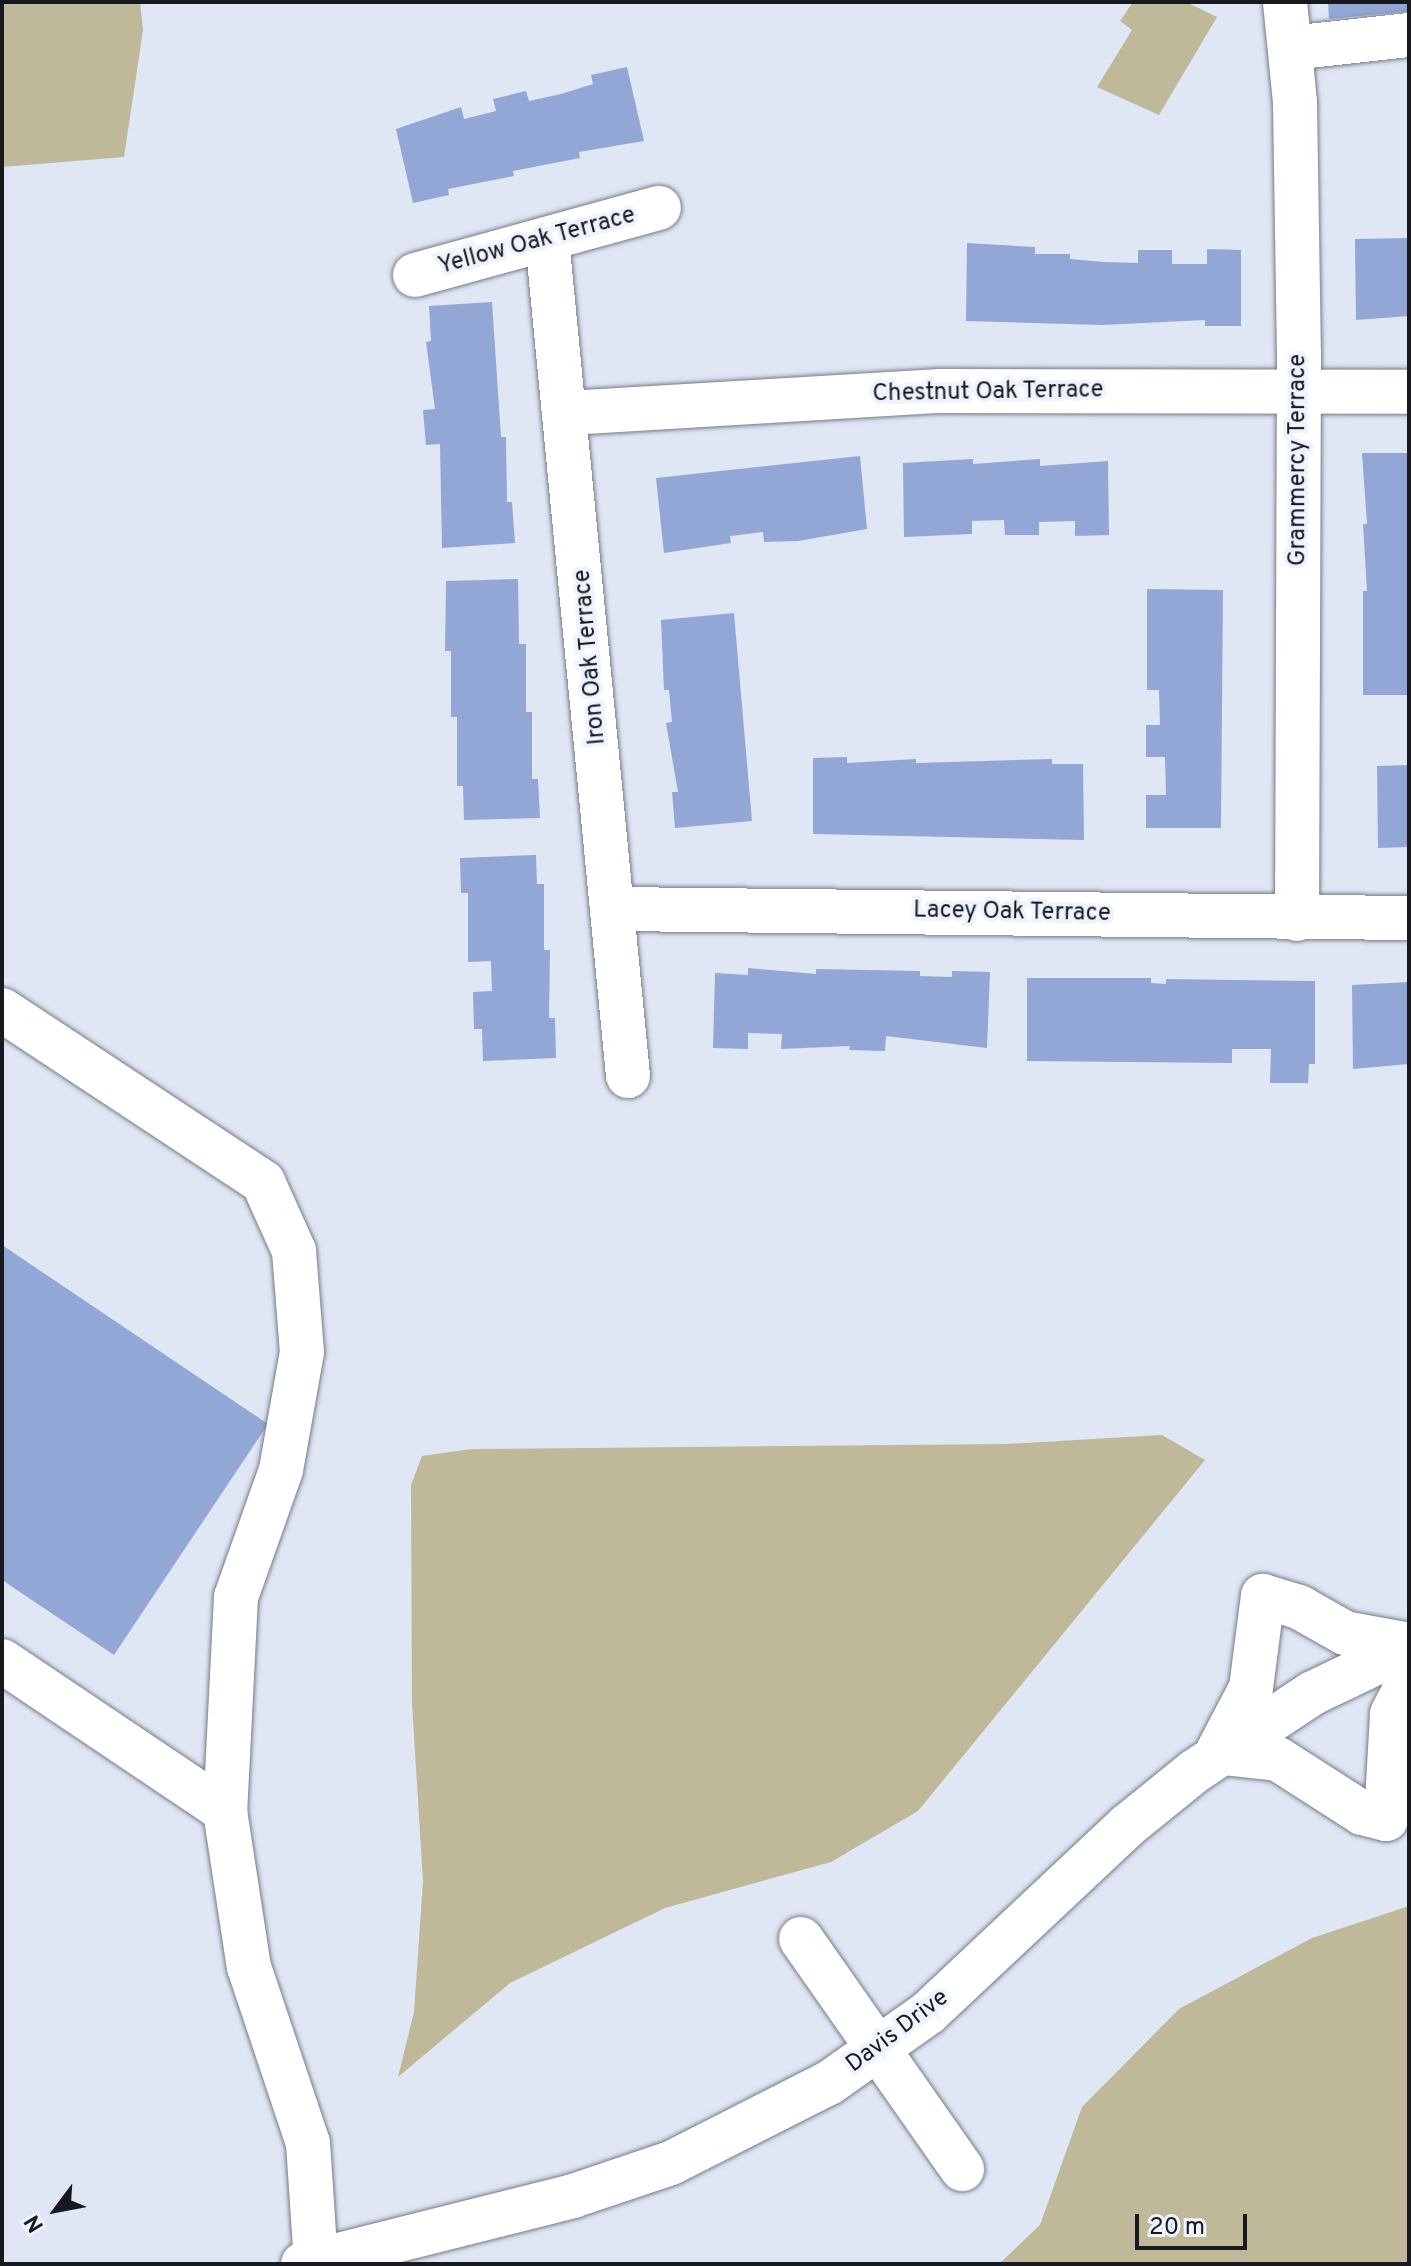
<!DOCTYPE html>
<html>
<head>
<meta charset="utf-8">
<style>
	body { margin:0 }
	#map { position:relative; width:1411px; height:2266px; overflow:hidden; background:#dfe6f4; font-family:Overpass,sans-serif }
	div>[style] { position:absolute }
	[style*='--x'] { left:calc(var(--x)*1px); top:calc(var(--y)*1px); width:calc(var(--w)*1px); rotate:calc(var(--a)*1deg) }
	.green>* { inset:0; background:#bfb999 }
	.building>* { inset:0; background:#92a7d5 }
	.roads { filter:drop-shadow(0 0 2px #767c89) drop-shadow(0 0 2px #767c89) }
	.minor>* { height:44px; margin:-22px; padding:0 22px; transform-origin:22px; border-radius:22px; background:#fff }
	span { translate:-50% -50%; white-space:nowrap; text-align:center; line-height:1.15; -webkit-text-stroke:8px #eef3fe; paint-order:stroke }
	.street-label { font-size:24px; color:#17191e }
	.frame { position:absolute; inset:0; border:4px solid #17191e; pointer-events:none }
	.north { position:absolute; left:16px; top:2170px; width:80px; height:80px; -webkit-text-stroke:6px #eef3fe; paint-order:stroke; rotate:238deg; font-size:22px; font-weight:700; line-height:32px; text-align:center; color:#17191e }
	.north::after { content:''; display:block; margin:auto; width:28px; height:36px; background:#17191e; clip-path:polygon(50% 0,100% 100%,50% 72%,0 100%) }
	.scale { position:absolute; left:1135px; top:2214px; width:112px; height:36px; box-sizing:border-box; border:4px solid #17191e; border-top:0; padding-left:10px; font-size:24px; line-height:28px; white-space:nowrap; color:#17191e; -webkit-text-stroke:6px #eef3fe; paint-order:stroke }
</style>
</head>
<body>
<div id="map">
	<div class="green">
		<div style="clip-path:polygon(2px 2px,140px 2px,143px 30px,124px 157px,2px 167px)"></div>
		<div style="clip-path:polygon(1133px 2px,1186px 2px,1217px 17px,1159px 115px,1097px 87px,1132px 30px,1120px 21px)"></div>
		<div style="clip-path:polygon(1162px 1435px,1205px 1460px,918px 1811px,831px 1862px,665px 1908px,510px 1983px,398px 2077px,414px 2012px,423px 1881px,412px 1703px,411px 1485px,422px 1456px,472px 1449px,1006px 1444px)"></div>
		<div style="clip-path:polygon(1409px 1906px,1409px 2264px,999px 2264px,1040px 2225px,1082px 2107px,1179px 2009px,1312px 1938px)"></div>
	</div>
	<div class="building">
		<div style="clip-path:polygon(1328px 2px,1409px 2px,1409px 11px,1329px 19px)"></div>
		<div style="clip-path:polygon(627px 67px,644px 141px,579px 152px,580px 158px,513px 171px,514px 176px,448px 189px,449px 195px,413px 203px,396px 129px,461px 107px,464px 119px,496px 111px,493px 99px,526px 91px,529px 101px,561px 94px,593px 84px,591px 75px)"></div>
		<div style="clip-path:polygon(1409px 238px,1409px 316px,1356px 320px,1355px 239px)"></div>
		<div style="clip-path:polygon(967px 243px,1035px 247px,1035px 254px,1070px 254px,1070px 259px,1104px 262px,1138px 263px,1138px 250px,1172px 250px,1172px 264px,1207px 264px,1207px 249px,1241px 250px,1241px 326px,1205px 326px,1205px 320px,1102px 325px,966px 321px)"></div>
		<div style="clip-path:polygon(492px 302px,501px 437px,506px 437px,507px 502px,512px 502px,515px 543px,442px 548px,440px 444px,426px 445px,423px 410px,435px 409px,426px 342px,431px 341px,429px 306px)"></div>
		<div style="clip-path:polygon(1362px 453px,1409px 453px,1409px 695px,1363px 695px,1363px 591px,1367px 591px,1363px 524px,1367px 524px)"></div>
		<div style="clip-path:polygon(860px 456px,867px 529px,798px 541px,764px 542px,763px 532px,730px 536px,731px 543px,664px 553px,656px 478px)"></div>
		<div style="clip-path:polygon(973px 459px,973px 464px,1040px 459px,1040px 466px,1108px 461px,1109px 535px,1075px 536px,1075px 521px,1039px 522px,1039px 535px,1005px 535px,1004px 520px,972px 521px,972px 534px,904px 537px,903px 463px)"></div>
		<div style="clip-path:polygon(518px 579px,519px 644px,526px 644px,526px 712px,532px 712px,532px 779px,538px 779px,540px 818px,464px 820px,463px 786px,457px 786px,457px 717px,451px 717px,451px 651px,445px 651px,446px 581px)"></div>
		<div style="clip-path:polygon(1147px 589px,1223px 590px,1221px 828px,1146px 828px,1146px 795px,1166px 795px,1165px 757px,1146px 757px,1146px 725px,1160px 725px,1159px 690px,1147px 690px)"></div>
		<div style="clip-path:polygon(734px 613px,752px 821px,675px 828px,672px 792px,678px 792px,666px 723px,672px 722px,669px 690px,664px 690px,661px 620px)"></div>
		<div style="clip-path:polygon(847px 757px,847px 763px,916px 759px,916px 763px,1052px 759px,1052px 764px,1083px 764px,1084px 840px,813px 834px,813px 758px)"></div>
		<div style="clip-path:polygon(1409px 765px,1409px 847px,1378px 848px,1377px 766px)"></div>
		<div style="clip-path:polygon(536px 855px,537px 884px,544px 884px,544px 950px,550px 950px,549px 1018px,555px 1018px,556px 1058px,483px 1061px,482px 1029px,474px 1029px,473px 992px,492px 991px,491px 961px,468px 962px,468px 893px,461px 893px,460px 858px)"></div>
		<div style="clip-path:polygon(748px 968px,816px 974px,816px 969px,920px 971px,920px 976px,952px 977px,952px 971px,990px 972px,987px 1048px,886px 1036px,885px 1051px,849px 1050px,850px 1046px,781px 1049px,782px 1034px,748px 1033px,748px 1049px,713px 1048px,715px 973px,748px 975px)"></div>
		<div style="clip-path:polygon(1027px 978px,1151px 978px,1151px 983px,1166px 984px,1166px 979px,1315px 981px,1315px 1064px,1309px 1064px,1308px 1083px,1270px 1083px,1271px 1049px,1232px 1049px,1232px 1063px,1027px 1061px)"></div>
		<div style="clip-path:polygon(1409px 982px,1409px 1064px,1353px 1069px,1352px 985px)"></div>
		<div style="clip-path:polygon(2px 1245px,268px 1424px,114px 1655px,2px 1580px)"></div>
	</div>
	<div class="roads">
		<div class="minor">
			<div style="--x:1285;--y:2;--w:101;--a:84.3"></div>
			<div style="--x:1295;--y:103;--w:251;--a:89.1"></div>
			<div style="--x:1299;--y:354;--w:565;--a:90.2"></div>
			<div style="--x:1291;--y:48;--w:119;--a:-6.3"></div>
			<div style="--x:547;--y:239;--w:841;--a:84.47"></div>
			<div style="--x:415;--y:275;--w:253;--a:-15.4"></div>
			<div style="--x:568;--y:413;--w:373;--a:-3.4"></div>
			<div style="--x:940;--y:391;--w:469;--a:0.1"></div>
			<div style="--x:615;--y:909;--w:794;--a:0.65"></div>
			<div style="--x:2;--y:1010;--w:313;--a:33.4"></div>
			<div style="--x:263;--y:1182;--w:76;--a:65.8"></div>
			<div style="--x:294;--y:1251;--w:101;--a:85.5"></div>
			<div style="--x:302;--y:1352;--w:120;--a:100.1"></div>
			<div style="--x:281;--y:1470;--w:135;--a:109.5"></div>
			<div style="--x:236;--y:1597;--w:214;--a:92.9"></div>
			<div style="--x:225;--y:1811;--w:158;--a:81.3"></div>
			<div style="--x:249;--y:1967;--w:186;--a:71.5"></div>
			<div style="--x:308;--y:2143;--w:121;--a:86.2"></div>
			<div style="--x:2;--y:1661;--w:269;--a:33.9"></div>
			<div style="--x:1218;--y:1751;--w:71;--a:-62.4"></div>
			<div style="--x:1251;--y:1688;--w:93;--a:-82.6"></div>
			<div style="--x:1263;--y:1596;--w:38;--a:17"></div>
			<div style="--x:1299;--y:1607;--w:53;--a:29.5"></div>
			<div style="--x:1345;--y:1633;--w:65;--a:10.6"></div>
			<div style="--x:1223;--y:1753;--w:55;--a:6.2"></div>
			<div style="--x:1278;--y:1759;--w:100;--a:32.7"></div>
			<div style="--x:1362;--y:1813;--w:25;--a:14"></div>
			<div style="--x:1386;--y:1819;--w:105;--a:-86.7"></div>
			<div style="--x:1392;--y:1714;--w:38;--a:-63"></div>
			<div style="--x:801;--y:1939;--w:281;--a:55"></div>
			<div style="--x:303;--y:2264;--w:278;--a:-14.1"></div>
			<div style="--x:573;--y:2196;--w:103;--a:-18.6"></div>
			<div style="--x:671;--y:2163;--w:177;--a:-26.9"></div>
			<div style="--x:829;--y:2083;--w:121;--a:-35.3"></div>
			<div style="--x:928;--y:2013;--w:273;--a:-43.2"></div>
			<div style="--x:1127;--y:1826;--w:87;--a:-39"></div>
			<div style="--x:1195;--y:1771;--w:141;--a:-33.5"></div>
			<div style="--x:1313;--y:1693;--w:106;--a:-25.6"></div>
		</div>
	</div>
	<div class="street-label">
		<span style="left:537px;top:242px;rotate:-15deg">Yellow Oak Terrace</span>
		<span style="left:988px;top:393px;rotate:-1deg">Chestnut Oak Terrace</span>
		<span style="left:1299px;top:460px;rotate:-90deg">Grammercy Terrace</span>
		<span style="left:591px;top:657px;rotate:-95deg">Iron Oak Terrace</span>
		<span style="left:1012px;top:913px;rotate:1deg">Lacey Oak Terrace</span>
		<span style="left:898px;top:2032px;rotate:-37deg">Davis Drive</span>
	</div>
	<div class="frame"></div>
	<div class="north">N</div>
	<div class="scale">20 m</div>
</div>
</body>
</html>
